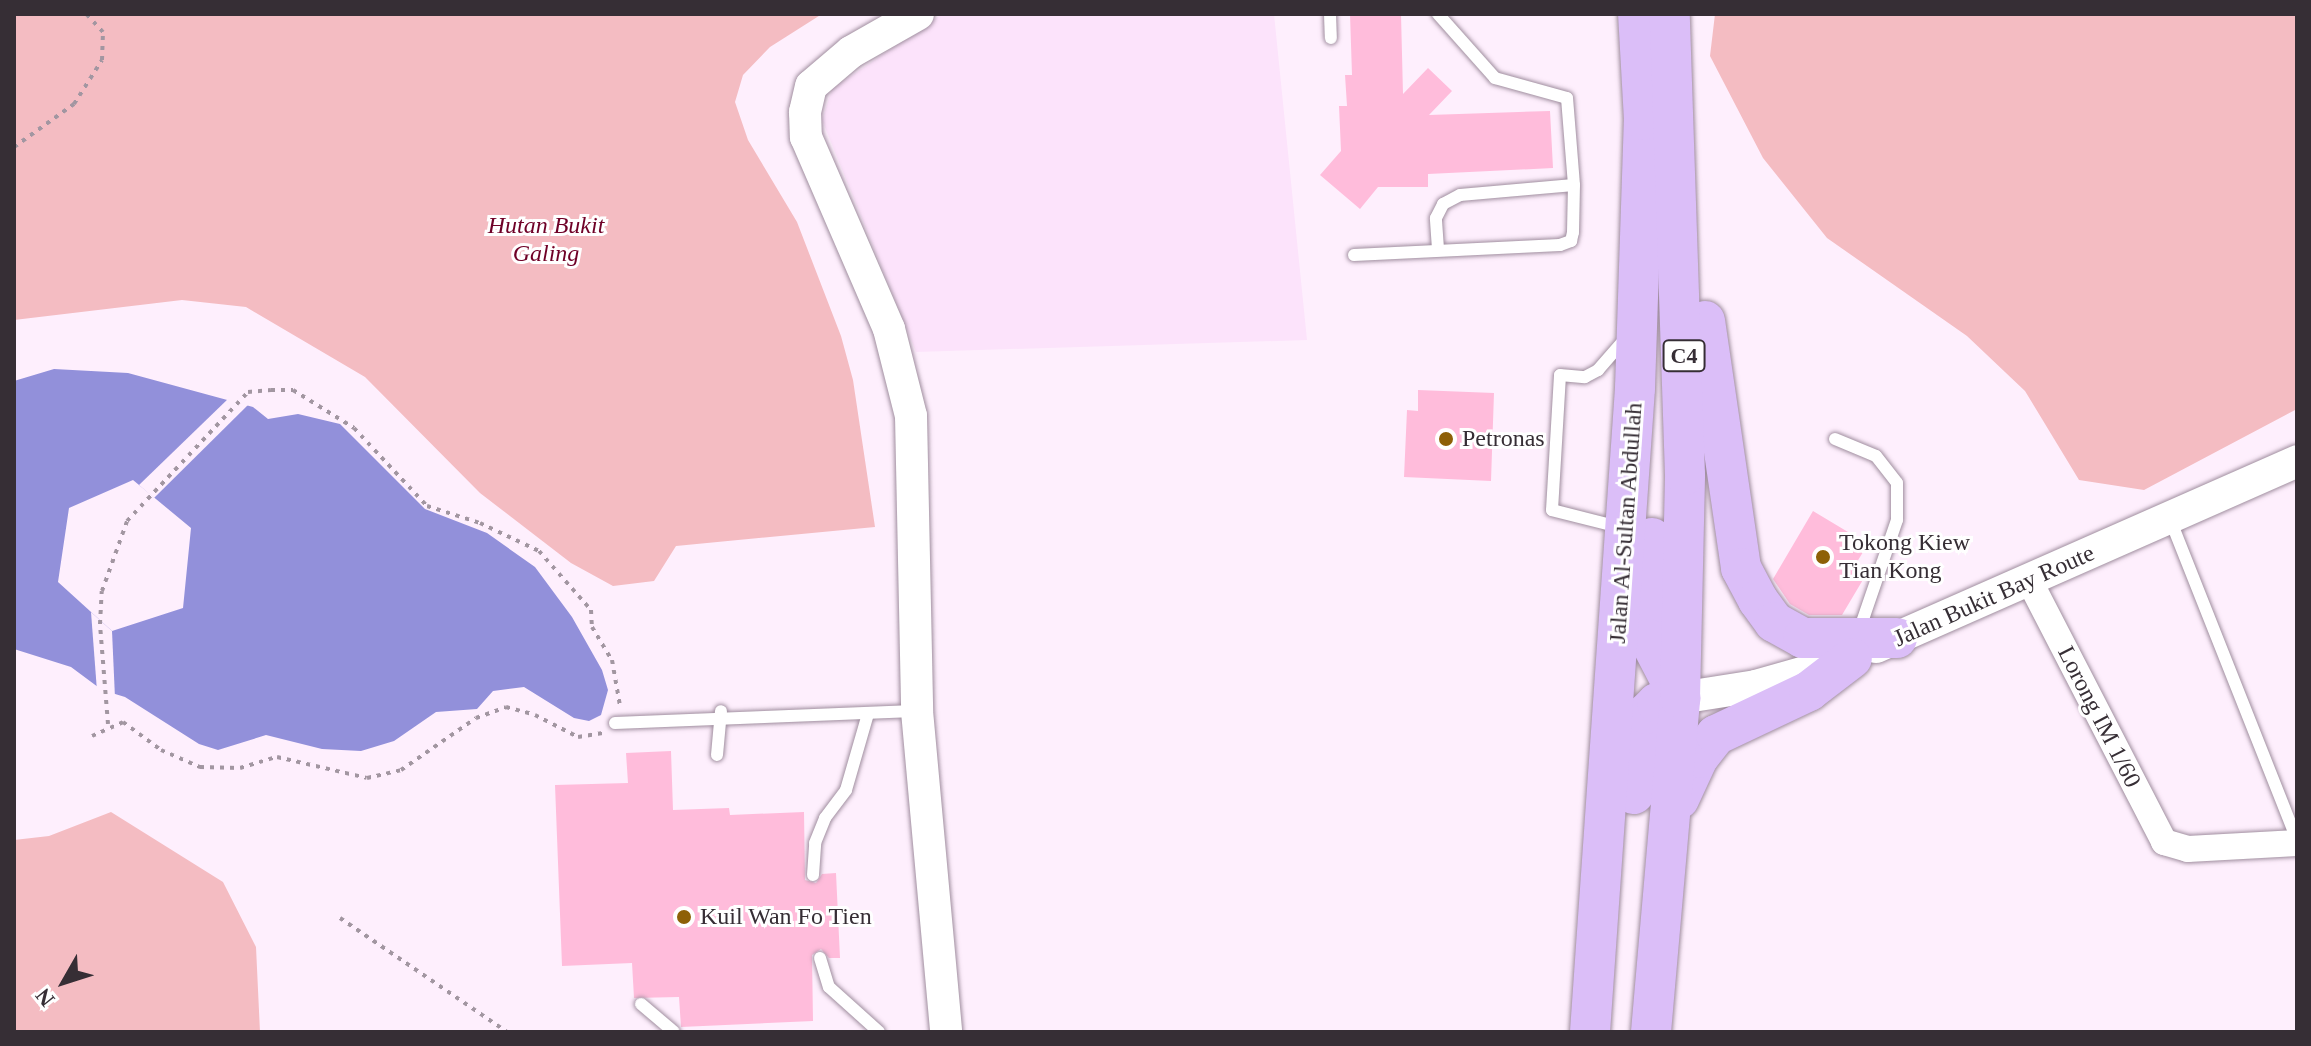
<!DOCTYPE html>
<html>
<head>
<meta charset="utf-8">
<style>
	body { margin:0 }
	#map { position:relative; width:2311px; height:1046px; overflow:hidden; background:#feeffd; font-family:"Times New Roman",serif }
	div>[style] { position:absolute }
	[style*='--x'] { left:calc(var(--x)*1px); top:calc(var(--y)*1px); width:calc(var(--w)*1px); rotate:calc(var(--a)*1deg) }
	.built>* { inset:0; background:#fce3fb }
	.green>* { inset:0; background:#f4bcc2 }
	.water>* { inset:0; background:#9290da }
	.pier>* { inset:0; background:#feeffd }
	.building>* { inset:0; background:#ffbcdb }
	.path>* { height:4px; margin-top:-2px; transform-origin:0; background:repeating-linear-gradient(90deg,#a296a1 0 4px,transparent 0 10px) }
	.roads { filter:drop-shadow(0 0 2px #a08e9f) drop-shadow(0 0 2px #a08e9f) }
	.service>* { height:12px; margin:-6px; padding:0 6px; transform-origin:6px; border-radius:6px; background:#fff }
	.minor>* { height:26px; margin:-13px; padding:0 13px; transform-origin:13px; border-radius:13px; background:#fff }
	.tertiary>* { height:32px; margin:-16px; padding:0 16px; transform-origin:16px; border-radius:16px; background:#fff }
	.primary>* { height:40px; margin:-20px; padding:0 20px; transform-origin:20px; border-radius:20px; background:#dbbef8 }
	.dots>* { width:22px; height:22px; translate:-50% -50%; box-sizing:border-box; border:4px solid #fff; border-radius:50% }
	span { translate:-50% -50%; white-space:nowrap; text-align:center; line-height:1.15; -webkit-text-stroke:6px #fff; paint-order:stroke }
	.shield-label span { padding:2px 6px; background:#fff; border:2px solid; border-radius:6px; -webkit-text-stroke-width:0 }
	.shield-label { font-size:22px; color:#362e35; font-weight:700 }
	.park-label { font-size:24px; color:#6f0127; font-style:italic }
	.poi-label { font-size:24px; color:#362e35 }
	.left { translate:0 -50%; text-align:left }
	.street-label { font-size:24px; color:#362e35 }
	.frame { position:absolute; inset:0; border:16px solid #362e35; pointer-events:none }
	.north { position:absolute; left:24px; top:942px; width:80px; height:80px; -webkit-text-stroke:6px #fff; paint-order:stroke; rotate:231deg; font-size:22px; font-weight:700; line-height:32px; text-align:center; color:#362e35 }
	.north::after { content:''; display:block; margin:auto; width:28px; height:36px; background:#362e35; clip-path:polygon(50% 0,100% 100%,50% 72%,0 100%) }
</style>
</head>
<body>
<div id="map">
	<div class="built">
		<div style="clip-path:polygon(942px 14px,1274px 14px,1307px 340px,916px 352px,822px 120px,832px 89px)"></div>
	</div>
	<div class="green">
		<div style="clip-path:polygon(14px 14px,822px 14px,770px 47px,743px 75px,735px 102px,748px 140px,797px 222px,841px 336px,853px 380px,875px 527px,676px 546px,654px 581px,613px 586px,571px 563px,480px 493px,365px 377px,246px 307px,182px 300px,14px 320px)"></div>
		<div style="clip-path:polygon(1715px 14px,2297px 14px,2297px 409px,2144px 490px,2079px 480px,2025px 391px,1967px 336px,1827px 238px,1763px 158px,1710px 56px)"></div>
		<div style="clip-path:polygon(111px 812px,223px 882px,256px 947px,260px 1032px,14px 1032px,14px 840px,49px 836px)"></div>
	</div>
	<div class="water">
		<div style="clip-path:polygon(evenodd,54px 369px,128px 373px,253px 407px,268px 419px,298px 414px,340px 424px,425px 509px,487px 533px,535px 567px,572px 617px,602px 670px,608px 690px,601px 715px,589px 721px,574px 718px,524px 687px,493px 691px,477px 709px,436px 712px,394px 741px,361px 751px,322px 749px,266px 735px,218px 750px,199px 744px,125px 697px,102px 690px,71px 667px,14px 649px,14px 381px,54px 369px,133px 480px,191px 528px,183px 608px,112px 631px,58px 582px,69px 508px,133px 480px)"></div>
	</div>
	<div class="pier">
		<div style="clip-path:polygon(230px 397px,250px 403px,154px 498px,139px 485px)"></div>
		<div style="clip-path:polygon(91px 612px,112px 631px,115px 698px,97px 691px)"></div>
	</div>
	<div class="building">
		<div style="clip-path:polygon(1350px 14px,1401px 14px,1403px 94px,1428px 68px,1452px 91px,1429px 115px,1550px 111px,1553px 168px,1428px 174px,1428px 187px,1378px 187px,1360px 209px,1320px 175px,1341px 151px,1339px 106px,1347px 106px,1345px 75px,1352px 75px)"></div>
		<div style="clip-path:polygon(1418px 390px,1494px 393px,1491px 481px,1404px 477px,1407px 410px,1418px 411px)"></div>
		<div style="clip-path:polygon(1813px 511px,1868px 544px,1852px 570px,1864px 578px,1842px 615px,1809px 615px,1790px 604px,1773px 579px)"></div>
		<div style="clip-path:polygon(671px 751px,673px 810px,729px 808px,730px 815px,804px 812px,805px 880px,816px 883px,822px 874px,836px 873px,840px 958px,829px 958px,821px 949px,812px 955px,813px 1021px,681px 1027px,679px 997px,634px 998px,632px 963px,562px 966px,555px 785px,628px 783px,626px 753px)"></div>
	</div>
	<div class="path">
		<div style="--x:14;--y:147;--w:74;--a:-35.6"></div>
		<div style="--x:74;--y:104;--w:52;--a:-57.5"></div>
		<div style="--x:102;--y:60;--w:28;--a:-88"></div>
		<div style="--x:103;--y:32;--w:25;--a:-133"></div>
		<div style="--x:108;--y:724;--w:100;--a:-94.6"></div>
		<div style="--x:100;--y:624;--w:33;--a:-87"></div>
		<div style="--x:102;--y:591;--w:74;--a:-70.3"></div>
		<div style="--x:127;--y:521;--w:177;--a:-46.8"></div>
		<div style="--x:248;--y:392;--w:23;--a:-5"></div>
		<div style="--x:271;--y:390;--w:22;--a:0"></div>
		<div style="--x:293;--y:390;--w:72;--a:31.9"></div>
		<div style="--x:354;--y:428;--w:107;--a:46.9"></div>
		<div style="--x:427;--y:506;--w:56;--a:17.8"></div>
		<div style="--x:480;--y:523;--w:65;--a:25.4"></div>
		<div style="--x:539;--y:551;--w:79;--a:48.6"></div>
		<div style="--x:591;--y:610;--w:17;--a:87"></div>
		<div style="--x:592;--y:627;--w:39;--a:59"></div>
		<div style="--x:612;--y:660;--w:47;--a:80.1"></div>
		<div style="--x:92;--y:736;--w:34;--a:-24"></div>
		<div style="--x:123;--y:722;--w:47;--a:36.4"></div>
		<div style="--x:161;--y:750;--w:43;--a:23.6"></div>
		<div style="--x:200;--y:767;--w:40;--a:1.4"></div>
		<div style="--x:240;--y:768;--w:39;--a:-17"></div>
		<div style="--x:277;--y:757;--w:92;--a:13.1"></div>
		<div style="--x:367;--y:778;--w:35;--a:-13"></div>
		<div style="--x:401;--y:770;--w:91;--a:-34.7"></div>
		<div style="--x:476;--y:718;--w:32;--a:-20"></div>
		<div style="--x:506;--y:707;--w:30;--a:15"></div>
		<div style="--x:535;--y:715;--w:48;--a:27.1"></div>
		<div style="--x:578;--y:737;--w:25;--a:-9"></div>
		<div style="--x:340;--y:918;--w:202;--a:34.3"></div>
	</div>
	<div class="roads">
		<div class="service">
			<div style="--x:1330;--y:14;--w:24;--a:88"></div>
			<div style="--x:1438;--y:249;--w:31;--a:-94"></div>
			<div style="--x:1436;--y:218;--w:16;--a:-63"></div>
			<div style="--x:1443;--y:204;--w:19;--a:-28"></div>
			<div style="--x:1460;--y:195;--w:114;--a:-5"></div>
			<div style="--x:1574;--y:185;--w:87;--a:-94.6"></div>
			<div style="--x:1567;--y:98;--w:75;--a:-164.5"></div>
			<div style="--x:1495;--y:78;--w:86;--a:-131.7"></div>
			<div style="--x:1354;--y:255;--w:206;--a:-2.8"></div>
			<div style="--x:1560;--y:245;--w:12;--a:-20"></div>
			<div style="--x:1571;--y:241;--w:9;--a:-77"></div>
			<div style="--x:1573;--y:232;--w:47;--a:-88.8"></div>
			<div style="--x:1835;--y:439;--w:44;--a:22.5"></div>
			<div style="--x:1876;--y:456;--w:34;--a:52"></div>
			<div style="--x:1897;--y:483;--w:37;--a:90"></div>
			<div style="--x:1897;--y:520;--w:120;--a:108.9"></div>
			<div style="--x:2170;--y:519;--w:344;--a:68.4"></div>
			<div style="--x:1619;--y:527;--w:69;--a:-165.8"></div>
			<div style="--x:1552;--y:510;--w:135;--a:-86.6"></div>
			<div style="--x:1560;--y:375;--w:25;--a:5"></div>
			<div style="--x:1585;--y:377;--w:15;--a:-28"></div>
			<div style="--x:1598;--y:370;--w:40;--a:-49"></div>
			<div style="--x:615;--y:723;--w:299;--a:-2.3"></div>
			<div style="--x:717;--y:755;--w:44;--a:-84.8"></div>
			<div style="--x:813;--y:875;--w:32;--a:-86"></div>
			<div style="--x:815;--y:843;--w:27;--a:-68"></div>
			<div style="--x:825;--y:818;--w:35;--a:-53"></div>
			<div style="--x:846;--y:790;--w:79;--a:-73.9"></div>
			<div style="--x:820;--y:958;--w:30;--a:73"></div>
			<div style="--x:829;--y:987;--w:67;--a:42"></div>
			<div style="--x:641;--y:1004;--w:43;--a:40.3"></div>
		</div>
		<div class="minor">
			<div style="--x:2029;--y:580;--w:295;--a:62.7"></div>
			<div style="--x:2164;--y:842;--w:25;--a:16"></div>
			<div style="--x:2188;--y:849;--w:109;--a:-3.2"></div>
		</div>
		<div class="tertiary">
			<div style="--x:918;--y:14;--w:77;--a:150.4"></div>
			<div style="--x:851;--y:52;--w:52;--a:139.6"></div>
			<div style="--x:811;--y:86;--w:27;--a:103"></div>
			<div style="--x:805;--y:112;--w:25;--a:88"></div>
			<div style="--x:806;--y:137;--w:209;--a:66.6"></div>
			<div style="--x:889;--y:329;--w:90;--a:75.8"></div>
			<div style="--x:911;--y:416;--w:295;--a:88.8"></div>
			<div style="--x:917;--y:711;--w:322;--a:84.8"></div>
			<div style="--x:1876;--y:647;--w:460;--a:-23.8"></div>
			<div style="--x:1680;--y:698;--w:77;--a:-9"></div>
			<div style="--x:1756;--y:686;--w:80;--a:-15.9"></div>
		</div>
		<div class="primary">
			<div style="--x:1705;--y:321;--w:250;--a:81.7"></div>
			<div style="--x:1741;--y:568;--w:36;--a:62"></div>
			<div style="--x:1758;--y:600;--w:27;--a:54"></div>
			<div style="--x:1774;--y:622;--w:33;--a:29"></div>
			<div style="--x:1803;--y:638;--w:94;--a:0"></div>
			<div style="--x:1652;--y:538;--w:101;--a:91.7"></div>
			<div style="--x:1649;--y:639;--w:63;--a:62.6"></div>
			<div style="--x:1634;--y:794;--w:81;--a:-81.5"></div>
			<div style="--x:1646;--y:714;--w:16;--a:-45"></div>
			<div style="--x:1657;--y:703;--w:24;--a:-12"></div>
			<div style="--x:1679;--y:799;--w:45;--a:-65.1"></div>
			<div style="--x:1698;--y:758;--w:29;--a:-52"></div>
			<div style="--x:1716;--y:735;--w:103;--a:-25.3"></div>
			<div style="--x:1809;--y:691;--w:54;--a:-37.5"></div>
			<div style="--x:1590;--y:1032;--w:646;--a:-86"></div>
			<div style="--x:1635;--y:388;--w:268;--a:-88.1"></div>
			<div style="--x:1644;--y:120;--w:106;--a:-93.2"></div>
			<div style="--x:1651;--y:1032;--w:335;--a:-85"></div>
			<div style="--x:1680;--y:698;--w:223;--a:-88.7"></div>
			<div style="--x:1685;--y:475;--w:461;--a:-91.9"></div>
		</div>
	</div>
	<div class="dots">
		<div style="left:1446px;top:439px;background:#8e6007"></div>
		<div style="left:1823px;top:557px;background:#8e6007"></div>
		<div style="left:684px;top:917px;background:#8e6007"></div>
	</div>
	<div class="shield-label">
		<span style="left:1684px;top:356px">C4</span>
	</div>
	<div class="park-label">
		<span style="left:546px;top:240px">Hutan Bukit<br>Galing</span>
	</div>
	<div class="poi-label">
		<span class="left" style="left:1462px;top:439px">Petronas</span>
		<span class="left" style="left:1839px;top:557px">Tokong Kiew<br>Tian Kong</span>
		<span class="left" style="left:700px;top:917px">Kuil Wan Fo Tien</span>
	</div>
	<div class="street-label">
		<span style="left:1626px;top:523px;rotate:-86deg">Jalan Al-Sultan Abdullah</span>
		<span style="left:1994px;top:596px;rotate:-24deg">Jalan Bukit Bay Route</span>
		<span style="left:2099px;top:717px;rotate:63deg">Lorong IM 1/60</span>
	</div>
	<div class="frame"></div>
	<div class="north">N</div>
</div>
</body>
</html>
